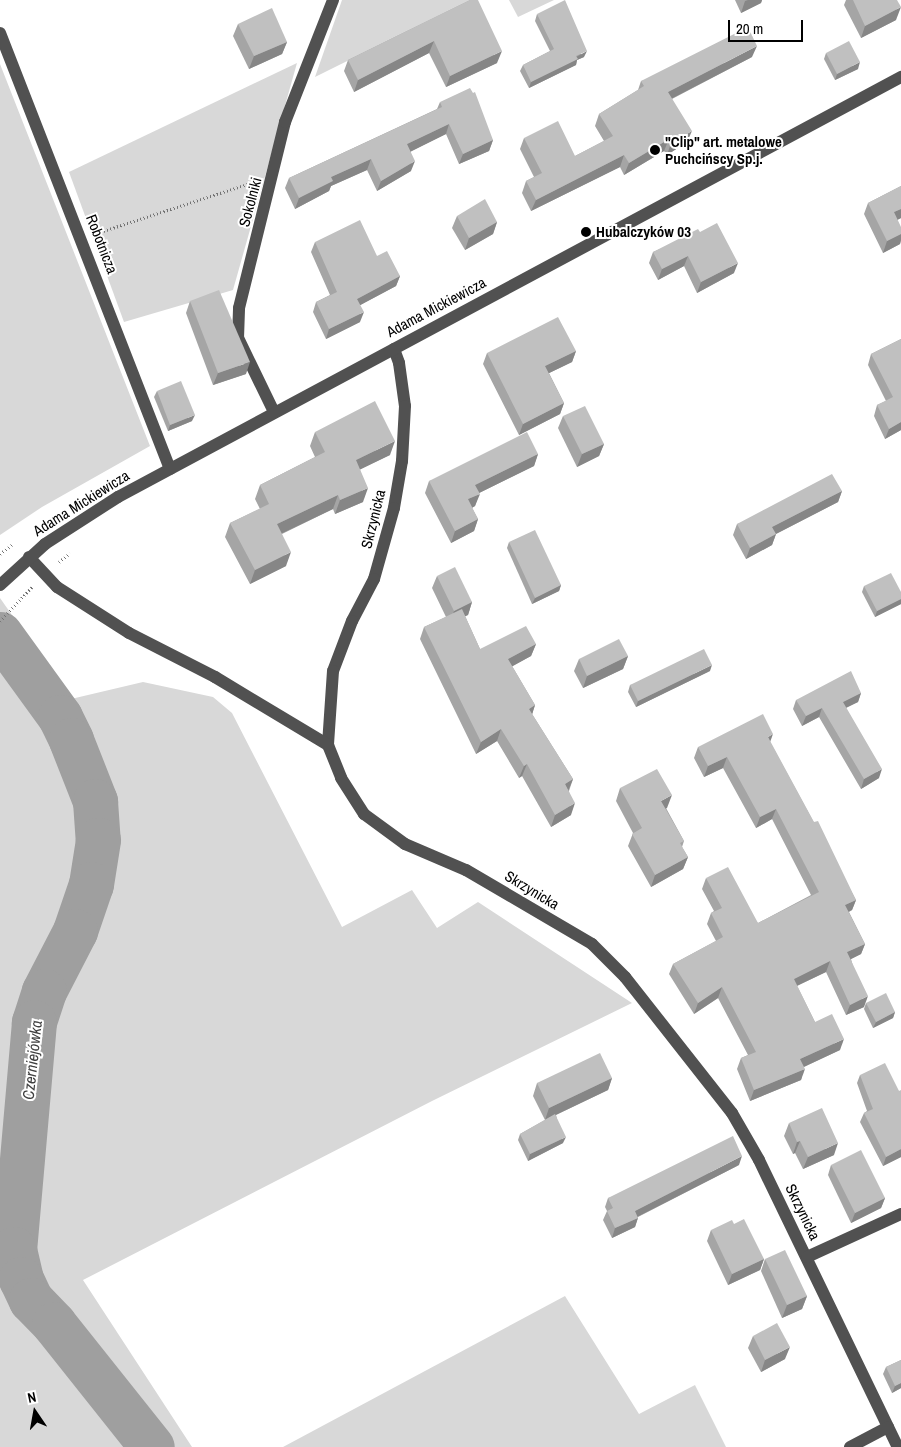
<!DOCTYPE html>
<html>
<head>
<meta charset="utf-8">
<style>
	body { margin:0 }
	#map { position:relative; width:901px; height:1447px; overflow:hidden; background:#fff; font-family:"Archivo Narrow",sans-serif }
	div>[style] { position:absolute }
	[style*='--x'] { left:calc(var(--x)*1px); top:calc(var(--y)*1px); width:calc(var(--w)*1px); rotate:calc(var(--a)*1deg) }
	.green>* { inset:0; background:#d8d8d8 }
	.river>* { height:45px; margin:-22.5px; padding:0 22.5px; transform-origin:22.5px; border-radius:22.5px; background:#9f9f9f }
	.path>* { height:3px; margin-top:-1.5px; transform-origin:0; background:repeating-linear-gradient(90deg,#737373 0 1px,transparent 0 3.5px) }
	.minor>* { height:12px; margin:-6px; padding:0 6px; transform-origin:6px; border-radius:6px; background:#515151 }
	.wall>* { inset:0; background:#a5a5a5 }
	.shaded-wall>* { inset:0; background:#868686 }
	.building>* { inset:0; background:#c0c0c0 }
	.dots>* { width:14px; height:14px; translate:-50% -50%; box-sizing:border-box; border:2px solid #fff; border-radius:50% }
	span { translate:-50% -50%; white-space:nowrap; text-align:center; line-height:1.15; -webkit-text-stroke:4px #fff; paint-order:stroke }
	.poi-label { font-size:15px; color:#000; font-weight:700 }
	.left { translate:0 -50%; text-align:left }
	.street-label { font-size:15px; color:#000 }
	.water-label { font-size:16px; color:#404040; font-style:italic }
	.north { position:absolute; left:10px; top:1387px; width:50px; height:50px; -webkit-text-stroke:4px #fff; paint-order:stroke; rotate:348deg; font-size:14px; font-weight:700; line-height:20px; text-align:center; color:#000 }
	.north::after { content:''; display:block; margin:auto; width:18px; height:22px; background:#000; clip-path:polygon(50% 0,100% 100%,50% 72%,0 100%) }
	.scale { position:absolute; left:728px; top:20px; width:75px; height:22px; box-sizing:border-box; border:2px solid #000; border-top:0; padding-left:6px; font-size:15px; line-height:18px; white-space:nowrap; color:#000; -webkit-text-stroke:4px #fff; paint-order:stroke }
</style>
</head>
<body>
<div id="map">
	<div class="green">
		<div style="clip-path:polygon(342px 0,470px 0,315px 77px)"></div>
		<div style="clip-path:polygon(509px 0,554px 0,518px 17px)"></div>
		<div style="clip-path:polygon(297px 63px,233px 290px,124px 322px,69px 172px)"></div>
		<div style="clip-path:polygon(0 64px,150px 446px,42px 507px,0 535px)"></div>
		<div style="clip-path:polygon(0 598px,71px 699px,143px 682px,213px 697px,232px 713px,342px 927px,412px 890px,437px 928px,478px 902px,632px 1003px,432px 1101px,83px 1280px,192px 1447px,0 1447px)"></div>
		<div style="clip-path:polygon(565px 1296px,639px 1414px,695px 1385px,726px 1447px,283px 1447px)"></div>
	</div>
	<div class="river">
		<div style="--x:0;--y:634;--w:102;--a:54.1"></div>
		<div style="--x:60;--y:717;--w:25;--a:64"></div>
		<div style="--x:71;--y:740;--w:66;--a:68.5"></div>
		<div style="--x:95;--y:801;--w:39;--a:86"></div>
		<div style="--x:98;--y:840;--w:45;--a:99"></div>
		<div style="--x:91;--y:884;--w:50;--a:108.8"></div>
		<div style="--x:75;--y:931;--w:68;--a:117.3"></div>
		<div style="--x:44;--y:991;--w:33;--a:108"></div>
		<div style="--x:34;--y:1022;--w:228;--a:95"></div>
		<div style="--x:14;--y:1249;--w:31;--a:77"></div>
		<div style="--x:21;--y:1279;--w:23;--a:65"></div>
		<div style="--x:31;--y:1300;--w:33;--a:46"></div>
		<div style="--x:54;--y:1324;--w:157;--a:51.5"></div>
	</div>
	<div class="path">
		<div style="--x:97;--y:233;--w:162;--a:-18"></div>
		<div style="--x:0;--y:554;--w:16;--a:-38"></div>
		<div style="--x:59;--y:562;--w:14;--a:-39"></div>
		<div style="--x:0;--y:621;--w:48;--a:-46.7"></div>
	</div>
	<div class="minor">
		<div style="--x:0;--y:33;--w:468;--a:68.7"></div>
		<div style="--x:394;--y:349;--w:15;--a:70"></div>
		<div style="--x:399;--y:363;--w:43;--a:82.1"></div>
		<div style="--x:405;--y:406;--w:55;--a:93.1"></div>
		<div style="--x:402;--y:461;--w:48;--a:99.7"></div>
		<div style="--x:394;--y:508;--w:74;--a:105.7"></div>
		<div style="--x:374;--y:579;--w:47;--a:117.6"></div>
		<div style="--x:352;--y:621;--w:53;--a:110.8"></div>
		<div style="--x:333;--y:671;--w:74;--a:93.9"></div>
		<div style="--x:328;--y:745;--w:35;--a:68"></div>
		<div style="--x:341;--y:778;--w:43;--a:57.4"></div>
		<div style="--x:364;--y:814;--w:51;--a:36.2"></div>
		<div style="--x:405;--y:844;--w:66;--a:23.1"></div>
		<div style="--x:466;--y:870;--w:146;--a:30.4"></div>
		<div style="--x:592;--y:944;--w:47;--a:45"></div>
		<div style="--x:625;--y:977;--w:173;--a:51.8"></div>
		<div style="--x:732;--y:1113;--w:54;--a:60.1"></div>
		<div style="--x:759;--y:1160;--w:319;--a:64.2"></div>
		<div style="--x:274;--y:412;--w:82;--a:-115.9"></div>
		<div style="--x:238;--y:338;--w:30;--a:-88"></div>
		<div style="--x:239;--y:308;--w:192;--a:-76.1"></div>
		<div style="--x:285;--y:122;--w:131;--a:-68.5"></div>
		<div style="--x:29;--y:557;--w:41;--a:47"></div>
		<div style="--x:57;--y:587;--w:85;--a:32.6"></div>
		<div style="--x:129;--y:633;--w:97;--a:27.1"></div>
		<div style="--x:215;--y:677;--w:132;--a:31"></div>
		<div style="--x:0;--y:585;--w:61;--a:-42.3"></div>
		<div style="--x:45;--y:544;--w:87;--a:-32.8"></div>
		<div style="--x:118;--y:497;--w:889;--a:-28.21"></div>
		<div style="--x:807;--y:1257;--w:103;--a:-24.6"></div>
		<div style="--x:850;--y:1447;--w:43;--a:-27.8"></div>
	</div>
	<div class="wall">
		<div style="clip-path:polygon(470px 0,497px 63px,446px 87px,429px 53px,354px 92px,344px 71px,348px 60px)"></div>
		<div style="clip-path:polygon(735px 0,762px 0,761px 3px,741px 13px)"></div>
		<div style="clip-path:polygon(846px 0,897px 0,896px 20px,861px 38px,844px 5px)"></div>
		<div style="clip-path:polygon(537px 14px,584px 57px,577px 60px,576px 65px,529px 88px,520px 71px,523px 65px,550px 51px,535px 21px)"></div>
		<div style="clip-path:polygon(238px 24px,287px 42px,282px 54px,249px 69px,233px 36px)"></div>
		<div style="clip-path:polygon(826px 53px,858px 69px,835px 80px,824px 59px)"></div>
		<div style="clip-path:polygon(752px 57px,672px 99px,687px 142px,667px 155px,664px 151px,624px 175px,620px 167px,531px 211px,522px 193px,526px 181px,534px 177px,520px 149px,524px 138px,575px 156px,604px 141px,595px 126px,599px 114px,638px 90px,641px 81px)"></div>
		<div style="clip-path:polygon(440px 102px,493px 140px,489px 151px,459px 164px,446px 134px,411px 151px,411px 171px,377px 191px,367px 170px,331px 186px,329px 191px,295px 209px,285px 188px,289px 178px,437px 109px)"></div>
		<div style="clip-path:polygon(901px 186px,901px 218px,897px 220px,901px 234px,901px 240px,900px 244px,883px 253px,864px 214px,868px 203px)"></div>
		<div style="clip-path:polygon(457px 216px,497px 222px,493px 234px,465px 250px,452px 228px)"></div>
		<div style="clip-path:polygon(700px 232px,734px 273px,697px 293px,684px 266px,658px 280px,649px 263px,653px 252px)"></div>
		<div style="clip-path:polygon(315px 242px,377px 256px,400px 276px,396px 286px,360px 305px,360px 322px,326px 339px,313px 312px,316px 302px,330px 295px,311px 252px)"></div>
		<div style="clip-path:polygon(190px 301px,246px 374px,213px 385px,186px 313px)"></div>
		<div style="clip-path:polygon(901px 339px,901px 430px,885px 439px,874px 416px,877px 405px,886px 401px,868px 365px,871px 354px)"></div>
		<div style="clip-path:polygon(576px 351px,572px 362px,549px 373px,564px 403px,560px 414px,519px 435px,483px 364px,487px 353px)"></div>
		<div style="clip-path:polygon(157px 391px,192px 421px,168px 431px,154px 397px)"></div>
		<div style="clip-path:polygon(563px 416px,604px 444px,599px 456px,577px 467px,558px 428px)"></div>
		<div style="clip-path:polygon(315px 432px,390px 455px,360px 469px,363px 502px,335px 514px,333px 509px,282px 534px,286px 566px,250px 584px,225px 537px,230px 523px,260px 509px,255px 499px,260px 485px,315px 457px,310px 446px)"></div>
		<div style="clip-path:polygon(538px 454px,534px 466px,479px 493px,475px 506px,472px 508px,478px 519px,474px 531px,451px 543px,425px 493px,429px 481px)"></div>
		<div style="clip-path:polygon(842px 491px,838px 502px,776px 534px,772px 545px,746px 559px,733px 535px,737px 524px)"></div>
		<div style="clip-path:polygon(509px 542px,561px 585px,559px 591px,532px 604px,507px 548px)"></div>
		<div style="clip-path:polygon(437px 576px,472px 602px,468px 615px,465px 616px,480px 649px,536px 644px,531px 656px,512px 666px,535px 705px,532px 714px,573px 779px,569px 791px,571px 815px,551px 827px,522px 776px,519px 778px,497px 741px,476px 754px,420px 639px,424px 627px,446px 617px,432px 588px)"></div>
		<div style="clip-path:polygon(864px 586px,901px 592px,901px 604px,875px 617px,862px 592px)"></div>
		<div style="clip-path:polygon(628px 656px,623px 669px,583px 688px,574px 671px,579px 659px)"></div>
		<div style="clip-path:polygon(710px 671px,636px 707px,628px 692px,630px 685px)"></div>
		<div style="clip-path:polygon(861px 693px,858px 702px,846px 708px,879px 778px,861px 789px,819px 717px,802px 726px,793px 709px,796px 700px)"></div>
		<div style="clip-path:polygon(770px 742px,856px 900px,852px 910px,849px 912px,865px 944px,861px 954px,851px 959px,864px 1007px,846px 1015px,826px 972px,797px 986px,815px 1022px,840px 1050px,804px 1067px,801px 1080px,750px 1101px,737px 1069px,741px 1058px,748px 1055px,718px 998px,694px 1014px,669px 974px,673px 964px,716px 941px,707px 924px,711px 913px,714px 911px,702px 889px,706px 878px,758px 923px,811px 895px,772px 819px,756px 828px,723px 768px,704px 777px,694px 758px,698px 747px)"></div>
		<div style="clip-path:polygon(620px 788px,667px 808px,666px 808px,684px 841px,682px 847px,688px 857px,683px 869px,651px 887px,628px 846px,633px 833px,616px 801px)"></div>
		<div style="clip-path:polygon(866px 1003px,895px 1012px,893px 1018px,873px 1028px,864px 1009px)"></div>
		<div style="clip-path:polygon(860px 1075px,899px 1091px,901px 1157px,883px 1166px,860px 1122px,864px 1113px,867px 1111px,857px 1083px)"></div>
		<div style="clip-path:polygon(612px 1078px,608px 1090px,556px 1115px,563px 1143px,528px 1161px,518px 1140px,520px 1134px,545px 1120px,533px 1096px,537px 1083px)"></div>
		<div style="clip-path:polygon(789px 1123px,834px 1155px,803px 1169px,795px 1153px,793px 1154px,784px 1136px)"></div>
		<div style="clip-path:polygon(739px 1165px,638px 1217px,635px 1227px,612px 1238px,603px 1220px,607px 1211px,605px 1207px,608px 1198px)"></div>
		<div style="clip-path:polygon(831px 1165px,885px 1198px,881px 1208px,851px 1223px,828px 1175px)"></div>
		<div style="clip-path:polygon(711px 1230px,764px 1259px,760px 1270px,728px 1285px,707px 1241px)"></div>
		<div style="clip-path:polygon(765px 1259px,807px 1296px,802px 1309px,782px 1318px,761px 1271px)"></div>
		<div style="clip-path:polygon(753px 1336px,785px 1359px,761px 1372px,748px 1348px)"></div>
		<div style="clip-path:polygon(901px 1360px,901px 1388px,892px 1393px,883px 1374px,886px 1367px)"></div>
	</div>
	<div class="shaded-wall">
		<div style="clip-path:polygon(748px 0,762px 0,761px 3px,741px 13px,745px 1px)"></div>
		<div style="clip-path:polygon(901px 7px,896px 20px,861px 38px,865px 26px)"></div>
		<div style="clip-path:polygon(434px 41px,429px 53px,354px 92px,358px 80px)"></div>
		<div style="clip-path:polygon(287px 42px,282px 54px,249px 69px,254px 56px)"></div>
		<div style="clip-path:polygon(757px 46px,752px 57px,663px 103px,668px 92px)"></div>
		<div style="clip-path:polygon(502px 51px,497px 63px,446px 87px,450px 76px)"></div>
		<div style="clip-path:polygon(587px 51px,584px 57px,577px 60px,576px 65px,529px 88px,531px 82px)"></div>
		<div style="clip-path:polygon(860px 62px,858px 69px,835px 80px,837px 74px)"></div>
		<div style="clip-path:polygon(449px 124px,446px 134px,404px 155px,407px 144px)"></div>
		<div style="clip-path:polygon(692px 131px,687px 142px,667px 155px,671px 143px)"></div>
		<div style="clip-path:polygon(669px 139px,664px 151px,624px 175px,629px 163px)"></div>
		<div style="clip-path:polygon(493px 140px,489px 151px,459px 164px,463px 154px)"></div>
		<div style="clip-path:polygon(624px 155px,620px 167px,531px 211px,536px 200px)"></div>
		<div style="clip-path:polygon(371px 159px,367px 170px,331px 186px,329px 191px,295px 209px,299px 198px,331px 177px)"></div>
		<div style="clip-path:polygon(415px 161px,411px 171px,377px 191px,381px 181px)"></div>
		<div style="clip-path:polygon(901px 209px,901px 218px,889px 224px,894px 212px)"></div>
		<div style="clip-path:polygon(497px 222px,493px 234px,465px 250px,469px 238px)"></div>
		<div style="clip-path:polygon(901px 234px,901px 240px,900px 244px,883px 253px,887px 241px)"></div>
		<div style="clip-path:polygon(688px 256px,684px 266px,658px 280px,662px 269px)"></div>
		<div style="clip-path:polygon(738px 263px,734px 273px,697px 293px,701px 282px)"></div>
		<div style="clip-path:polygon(400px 276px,396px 286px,353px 309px,357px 299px)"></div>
		<div style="clip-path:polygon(364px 312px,360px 322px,326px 339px,329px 329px)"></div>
		<div style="clip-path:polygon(576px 351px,572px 362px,541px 377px,545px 366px)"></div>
		<div style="clip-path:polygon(250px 362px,246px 374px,213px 385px,218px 373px)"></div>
		<div style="clip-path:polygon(564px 403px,560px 414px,519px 435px,523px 424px)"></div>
		<div style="clip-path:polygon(195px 415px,192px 421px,168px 431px,170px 425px)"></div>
		<div style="clip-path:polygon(901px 422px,901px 430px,885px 439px,889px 429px)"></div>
		<div style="clip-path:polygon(395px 441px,390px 455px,351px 474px,356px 460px)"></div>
		<div style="clip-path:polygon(604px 444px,599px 456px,577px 467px,582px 454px)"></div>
		<div style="clip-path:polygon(538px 454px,534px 466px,471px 497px,475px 485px)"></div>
		<div style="clip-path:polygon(368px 488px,363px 502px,335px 514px,340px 500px)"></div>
		<div style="clip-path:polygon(842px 491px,838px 502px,768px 538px,772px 527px)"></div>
		<div style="clip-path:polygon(480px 494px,475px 506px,464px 512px,468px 499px)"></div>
		<div style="clip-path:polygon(338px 495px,333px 509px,272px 538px,277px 524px)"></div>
		<div style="clip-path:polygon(478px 519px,474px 531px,451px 543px,455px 531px)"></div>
		<div style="clip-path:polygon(776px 534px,772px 545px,746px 559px,750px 548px)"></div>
		<div style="clip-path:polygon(291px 552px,286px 566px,250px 584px,255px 570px)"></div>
		<div style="clip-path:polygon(561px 585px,559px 591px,532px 604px,535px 598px)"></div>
		<div style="clip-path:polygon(901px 599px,901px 604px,875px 617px,877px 611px)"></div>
		<div style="clip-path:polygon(472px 602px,468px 615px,450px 623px,454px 611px)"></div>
		<div style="clip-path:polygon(536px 644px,531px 656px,504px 671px,508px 659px)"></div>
		<div style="clip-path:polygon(628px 656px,623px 669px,583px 688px,587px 676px)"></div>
		<div style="clip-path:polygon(712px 665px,710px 671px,636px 707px,638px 701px)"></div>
		<div style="clip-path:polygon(861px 693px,858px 702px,839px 711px,843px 702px)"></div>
		<div style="clip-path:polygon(535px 705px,531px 718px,529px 709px)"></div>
		<div style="clip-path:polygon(822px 708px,819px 717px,802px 726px,806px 716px)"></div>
		<div style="clip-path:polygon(501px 729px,497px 741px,476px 754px,481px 742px)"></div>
		<div style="clip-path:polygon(773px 734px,769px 745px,768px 737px)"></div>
		<div style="clip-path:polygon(727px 757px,723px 768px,704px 777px,708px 766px)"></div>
		<div style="clip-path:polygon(527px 764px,522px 776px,519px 778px,524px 766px)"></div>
		<div style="clip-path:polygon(882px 769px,879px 778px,861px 789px,864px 779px)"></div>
		<div style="clip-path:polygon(573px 779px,568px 791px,565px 784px)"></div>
		<div style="clip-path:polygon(672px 795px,667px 808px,657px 813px,661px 801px)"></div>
		<div style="clip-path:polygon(575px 803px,571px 815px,551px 827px,555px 815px)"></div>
		<div style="clip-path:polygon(776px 809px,772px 819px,756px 828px,760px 817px)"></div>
		<div style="clip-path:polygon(688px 857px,683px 869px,651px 887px,655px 875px)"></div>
		<div style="clip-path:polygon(856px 900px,852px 910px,841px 915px,845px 905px)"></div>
		<div style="clip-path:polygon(865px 944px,861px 954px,843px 963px,847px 952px)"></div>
		<div style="clip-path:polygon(830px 961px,826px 972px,790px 989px,794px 979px)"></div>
		<div style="clip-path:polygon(722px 987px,718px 998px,694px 1014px,698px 1003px)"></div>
		<div style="clip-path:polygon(868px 996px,864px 1007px,846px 1015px,850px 1005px)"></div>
		<div style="clip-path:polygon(895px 1012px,893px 1018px,873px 1028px,876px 1022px)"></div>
		<div style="clip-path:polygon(844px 1039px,840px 1050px,797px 1070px,800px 1059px)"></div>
		<div style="clip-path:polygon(805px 1069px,801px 1080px,750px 1101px,754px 1090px)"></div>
		<div style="clip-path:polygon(612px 1078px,608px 1090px,545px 1120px,549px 1108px)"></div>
		<div style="clip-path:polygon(566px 1137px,563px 1143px,528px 1161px,530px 1154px)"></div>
		<div style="clip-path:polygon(800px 1141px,795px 1153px,793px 1154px,797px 1142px)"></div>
		<div style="clip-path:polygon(838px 1143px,834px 1155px,803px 1169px,808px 1157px)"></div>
		<div style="clip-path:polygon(901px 1149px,901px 1157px,883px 1166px,886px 1157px)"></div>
		<div style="clip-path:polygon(742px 1156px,739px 1165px,631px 1220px,635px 1211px)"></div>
		<div style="clip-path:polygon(885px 1198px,881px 1208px,851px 1223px,855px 1213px)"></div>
		<div style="clip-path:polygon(638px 1218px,635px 1227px,612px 1238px,615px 1228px)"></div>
		<div style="clip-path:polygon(764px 1259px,760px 1270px,728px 1285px,732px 1274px)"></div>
		<div style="clip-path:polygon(807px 1296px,802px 1309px,782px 1318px,787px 1305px)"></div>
		<div style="clip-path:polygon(790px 1347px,785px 1359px,761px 1372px,765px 1360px)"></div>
		<div style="clip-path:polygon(901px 1383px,901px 1388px,892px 1393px,895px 1386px)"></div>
	</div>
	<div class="building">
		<div style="clip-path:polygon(470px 0,478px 0,502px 51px,450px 76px,434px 41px,358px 80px,348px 60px)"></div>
		<div style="clip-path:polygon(565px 0,587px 51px,576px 56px,578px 59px,531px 82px,523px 65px,554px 49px,537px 14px)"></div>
		<div style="clip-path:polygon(853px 0,897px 0,901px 7px,865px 26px)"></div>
		<div style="clip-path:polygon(272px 8px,287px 42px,254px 56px,238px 24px)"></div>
		<div style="clip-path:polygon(748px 27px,757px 46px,668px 92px,692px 131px,671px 143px,669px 139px,629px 163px,624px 155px,536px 200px,526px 181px,542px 173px,524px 138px,558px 121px,575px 156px,613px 136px,599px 114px,644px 86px,641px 81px)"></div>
		<div style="clip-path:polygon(849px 41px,860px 62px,837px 74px,826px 53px)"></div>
		<div style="clip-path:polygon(470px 88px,473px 93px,475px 92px,493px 140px,463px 154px,449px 124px,407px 144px,415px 161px,381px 181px,371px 159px,331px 177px,333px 181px,299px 198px,289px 178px,442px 107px,440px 102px)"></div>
		<div style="clip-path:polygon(901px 186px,901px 209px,894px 212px,901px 227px,901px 234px,887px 241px,868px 203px)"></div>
		<div style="clip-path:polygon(485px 199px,497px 222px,469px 238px,457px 216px)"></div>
		<div style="clip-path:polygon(360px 220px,377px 256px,387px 251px,400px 276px,357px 299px,364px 312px,329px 329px,316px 302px,337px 292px,315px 242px)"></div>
		<div style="clip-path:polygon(717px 223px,738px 263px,701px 282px,688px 256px,662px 269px,653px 252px,698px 229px,700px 232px)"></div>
		<div style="clip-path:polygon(219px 290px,250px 362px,218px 373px,190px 301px)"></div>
		<div style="clip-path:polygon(558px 317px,576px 351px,545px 366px,564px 403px,523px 424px,487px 353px)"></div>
		<div style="clip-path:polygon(901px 339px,901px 422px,889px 429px,877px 405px,893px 397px,871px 354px)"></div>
		<div style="clip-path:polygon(181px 381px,195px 415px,170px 425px,157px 391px)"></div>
		<div style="clip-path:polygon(375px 401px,395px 441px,356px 460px,368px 488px,340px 500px,338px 495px,277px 524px,291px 552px,255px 570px,230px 523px,269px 504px,260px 485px,325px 452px,315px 432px)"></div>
		<div style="clip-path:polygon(585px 406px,604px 444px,582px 454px,563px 416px)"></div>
		<div style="clip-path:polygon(527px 432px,538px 454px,475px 485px,480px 494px,468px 499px,478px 519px,455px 531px,429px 481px)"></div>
		<div style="clip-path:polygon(832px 474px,842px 491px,772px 527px,776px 534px,750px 548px,737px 524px)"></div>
		<div style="clip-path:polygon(535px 530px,561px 585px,535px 598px,509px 542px)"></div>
		<div style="clip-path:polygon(455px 567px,472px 602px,454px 611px,437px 576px)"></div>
		<div style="clip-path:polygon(891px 573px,901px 592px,901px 599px,877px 611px,864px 586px)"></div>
		<div style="clip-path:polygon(462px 609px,480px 649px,526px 626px,536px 644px,508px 659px,535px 705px,529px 709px,573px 779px,565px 784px,575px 803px,555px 815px,527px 764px,524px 766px,501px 729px,481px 742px,424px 627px)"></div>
		<div style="clip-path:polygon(619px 639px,628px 656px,587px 676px,579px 659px)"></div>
		<div style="clip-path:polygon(704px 649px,712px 665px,638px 701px,630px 685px)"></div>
		<div style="clip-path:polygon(851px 671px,861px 693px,843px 702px,882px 769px,864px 779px,822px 708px,806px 716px,796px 700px)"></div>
		<div style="clip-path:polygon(763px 714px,773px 734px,768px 737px,814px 822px,818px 821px,856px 900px,845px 905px,865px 944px,847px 952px,868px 996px,850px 1005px,830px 961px,794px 979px,815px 1022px,832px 1014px,844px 1039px,800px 1059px,805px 1069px,754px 1090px,741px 1058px,756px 1052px,722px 987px,698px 1003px,673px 964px,723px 937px,711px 913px,722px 908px,706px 878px,728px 867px,758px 923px,819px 892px,776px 809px,760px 817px,727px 757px,708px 766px,698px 747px)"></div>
		<div style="clip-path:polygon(657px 769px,672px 795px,661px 801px,684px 841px,680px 843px,688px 857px,655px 875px,632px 834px,642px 828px,620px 788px)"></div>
		<div style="clip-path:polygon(886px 993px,895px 1012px,876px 1022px,866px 1003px)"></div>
		<div style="clip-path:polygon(600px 1053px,612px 1078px,549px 1108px,537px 1083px)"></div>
		<div style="clip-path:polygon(885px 1063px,899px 1091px,901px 1090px,901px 1149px,886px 1157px,864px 1113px,873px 1109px,860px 1075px)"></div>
		<div style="clip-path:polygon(822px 1108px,838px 1143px,808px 1157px,800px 1141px,797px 1142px,789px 1123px)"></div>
		<div style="clip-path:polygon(555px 1114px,566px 1137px,530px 1154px,520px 1134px)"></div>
		<div style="clip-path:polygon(733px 1136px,742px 1156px,635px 1211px,638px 1218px,615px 1228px,607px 1211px,613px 1208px,608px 1198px)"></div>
		<div style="clip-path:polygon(861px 1150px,885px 1198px,855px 1213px,831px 1165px)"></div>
		<div style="clip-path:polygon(744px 1219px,764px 1259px,732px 1274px,711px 1230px,732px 1220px,734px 1224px)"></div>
		<div style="clip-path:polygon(785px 1250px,807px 1296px,787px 1305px,765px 1259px)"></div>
		<div style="clip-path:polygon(777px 1323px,790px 1347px,765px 1360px,753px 1336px)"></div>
		<div style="clip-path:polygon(901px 1360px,901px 1383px,895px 1386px,886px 1367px)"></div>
	</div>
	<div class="dots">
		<div style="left:655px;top:150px;background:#000"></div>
		<div style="left:586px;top:232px;background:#000"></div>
	</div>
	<div class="poi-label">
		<span class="left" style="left:665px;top:150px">"Clip" art. metalowe<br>Puchcińscy Sp.j.</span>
		<span class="left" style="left:596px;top:232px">Hubalczyków 03</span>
	</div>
	<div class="street-label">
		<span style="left:250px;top:202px;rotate:-75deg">Sokolniki</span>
		<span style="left:102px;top:244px;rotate:69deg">Robotnicza</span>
		<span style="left:436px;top:307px;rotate:-28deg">Adama Mickiewicza</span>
		<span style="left:81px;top:503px;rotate:-32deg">Adama Mickiewicza</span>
		<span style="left:373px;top:519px;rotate:-76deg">Skrzynicka</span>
		<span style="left:532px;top:890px;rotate:31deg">Skrzynicka</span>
		<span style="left:803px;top:1212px;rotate:64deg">Skrzynicka</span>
	</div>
	<div class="water-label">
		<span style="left:32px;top:1060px;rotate:-84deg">Czerniejówka</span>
	</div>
	<div class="north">N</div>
	<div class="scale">20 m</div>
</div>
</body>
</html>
